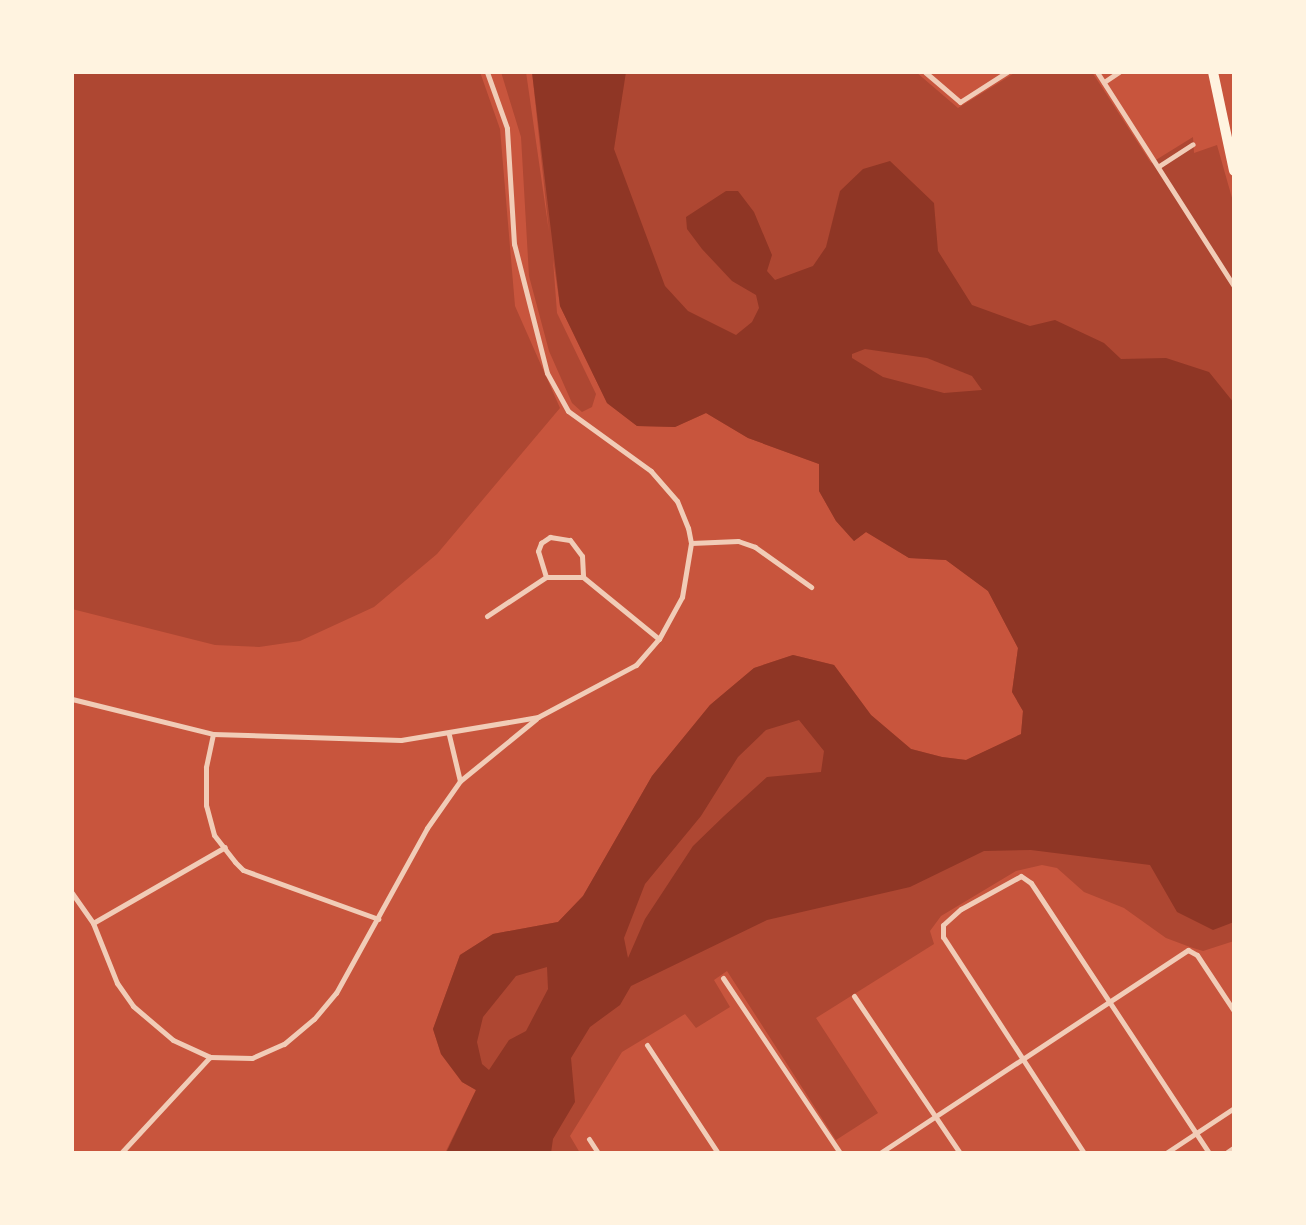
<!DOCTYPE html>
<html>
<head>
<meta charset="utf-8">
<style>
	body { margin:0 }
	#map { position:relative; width:1306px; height:1225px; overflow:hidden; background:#c8553d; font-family:"Fira Sans Condensed",sans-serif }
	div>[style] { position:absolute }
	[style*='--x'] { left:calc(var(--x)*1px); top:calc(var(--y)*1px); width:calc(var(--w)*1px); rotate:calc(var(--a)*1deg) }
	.green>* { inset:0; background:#ae4732 }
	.water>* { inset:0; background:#8f3625 }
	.minor>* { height:5px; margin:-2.5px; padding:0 2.5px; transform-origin:2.5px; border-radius:2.5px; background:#f1ccb7 }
	.tertiary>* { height:6px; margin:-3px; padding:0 3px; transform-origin:3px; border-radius:3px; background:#f1ccb7 }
	.motorway>* { height:10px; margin:-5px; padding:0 5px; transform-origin:5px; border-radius:5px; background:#fff3e0 }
	span { translate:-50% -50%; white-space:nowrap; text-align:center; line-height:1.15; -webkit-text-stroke:5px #fff3e0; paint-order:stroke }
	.frame { position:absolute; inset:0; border:74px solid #fff3e0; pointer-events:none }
</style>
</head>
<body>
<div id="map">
	<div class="green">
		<div style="clip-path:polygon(72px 72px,480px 72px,500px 129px,515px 306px,560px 408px,437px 554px,374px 607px,300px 641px,259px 647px,215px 645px,72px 609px)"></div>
		<div style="clip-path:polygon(501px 72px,526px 72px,549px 232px,532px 72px,916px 72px,958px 108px,1016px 72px,1092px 72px,1151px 163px,1193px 137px,1194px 153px,1217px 145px,1234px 205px,1234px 941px,1203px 951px,1190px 947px,1166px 938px,1124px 908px,1084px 892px,1057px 868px,1042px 865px,1016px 871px,941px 916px,930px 931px,934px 944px,816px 1018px,878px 1113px,836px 1140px,727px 971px,714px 980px,730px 1007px,696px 1028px,685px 1014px,622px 1052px,570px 1136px,580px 1153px,445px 1153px,476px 1090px,462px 1082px,441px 1054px,433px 1029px,460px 955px,493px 934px,558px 922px,583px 896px,652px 776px,710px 705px,754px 668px,793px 655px,834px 665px,871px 715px,911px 749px,942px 757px,966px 760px,1021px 735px,1023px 711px,1012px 692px,1018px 648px,988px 591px,946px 560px,909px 558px,866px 532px,854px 541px,836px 521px,819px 491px,819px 464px,748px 438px,706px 413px,675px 427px,637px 426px,607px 403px,560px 306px,553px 259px,557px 313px,596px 394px,592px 407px,582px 412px,572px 403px,549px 351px,529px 276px,521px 137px)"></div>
	</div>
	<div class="water">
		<div style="clip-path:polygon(evenodd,532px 72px,626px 72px,614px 149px,665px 286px,688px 311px,736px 335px,752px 322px,759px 308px,756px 295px,732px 281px,702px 249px,687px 229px,686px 217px,726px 191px,738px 191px,754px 212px,772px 255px,767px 271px,775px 280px,813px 266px,826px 247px,840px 191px,863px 169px,890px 161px,934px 203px,938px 251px,972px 305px,1030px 326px,1055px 320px,1104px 343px,1121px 359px,1166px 358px,1209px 372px,1234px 403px,1234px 922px,1213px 930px,1177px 912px,1150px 865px,1031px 850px,984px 851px,910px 887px,767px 920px,631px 986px,620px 1005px,590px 1027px,571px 1058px,575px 1102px,553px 1139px,551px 1153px,446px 1153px,476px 1090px,462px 1082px,441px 1054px,433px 1029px,460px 955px,493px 934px,558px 922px,583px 896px,652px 776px,710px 705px,754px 668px,793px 655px,834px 665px,871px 715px,911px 749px,942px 757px,966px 760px,1021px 734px,1023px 711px,1012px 692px,1018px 648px,988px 591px,946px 560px,909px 558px,866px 532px,854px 541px,836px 521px,819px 491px,819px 464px,748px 438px,706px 413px,675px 427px,637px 426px,607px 403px,560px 306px,532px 72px,865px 349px,927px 358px,972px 376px,982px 390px,944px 393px,883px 377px,852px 358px,852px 354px,865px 349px,532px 72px,799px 720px,824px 751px,821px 772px,767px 777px,724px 816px,693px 846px,645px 919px,628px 958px,624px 938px,645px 884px,701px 816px,738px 757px,766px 730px,799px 720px,532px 72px,547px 967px,548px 989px,526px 1031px,509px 1040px,489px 1070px,482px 1064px,477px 1042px,483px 1017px,516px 976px,547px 967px)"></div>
	</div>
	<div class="minor">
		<div style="--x:925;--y:72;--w:46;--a:40.6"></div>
		<div style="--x:960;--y:102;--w:56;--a:-32.6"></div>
		<div style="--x:1097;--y:72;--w:254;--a:57.4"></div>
		<div style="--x:1104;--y:82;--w:18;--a:-34"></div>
		<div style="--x:1159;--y:166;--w:40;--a:-32.9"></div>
		<div style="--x:1234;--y:342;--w:17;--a:90"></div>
		<div style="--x:691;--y:543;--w:47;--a:-2.4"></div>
		<div style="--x:738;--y:541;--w:18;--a:19"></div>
		<div style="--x:755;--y:547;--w:69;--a:35.5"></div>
		<div style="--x:546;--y:577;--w:27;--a:-107"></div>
		<div style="--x:538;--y:551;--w:9;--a:-69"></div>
		<div style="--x:541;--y:543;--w:11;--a:-34"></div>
		<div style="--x:550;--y:537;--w:20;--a:9"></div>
		<div style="--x:570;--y:540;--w:20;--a:53"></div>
		<div style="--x:582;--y:556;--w:21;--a:87"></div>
		<div style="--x:583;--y:577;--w:98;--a:39.2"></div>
		<div style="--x:487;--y:616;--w:71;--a:-33.5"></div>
		<div style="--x:546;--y:577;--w:37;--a:0"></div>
		<div style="--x:72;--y:699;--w:145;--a:13.9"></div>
		<div style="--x:213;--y:734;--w:188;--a:1.8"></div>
		<div style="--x:401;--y:740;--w:139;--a:-9.5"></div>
		<div style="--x:538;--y:717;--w:111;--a:-28"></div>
		<div style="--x:636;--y:665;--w:35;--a:-49"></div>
		<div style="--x:659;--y:639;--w:48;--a:-61.3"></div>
		<div style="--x:682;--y:597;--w:55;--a:-80.5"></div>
		<div style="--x:691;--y:543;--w:15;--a:-101"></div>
		<div style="--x:688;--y:528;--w:29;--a:-112"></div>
		<div style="--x:677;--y:501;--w:40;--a:-131"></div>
		<div style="--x:651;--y:471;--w:102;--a:-144.1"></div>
		<div style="--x:568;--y:411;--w:43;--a:-118.9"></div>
		<div style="--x:547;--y:373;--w:133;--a:-104.3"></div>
		<div style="--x:514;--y:244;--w:116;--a:-93.5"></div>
		<div style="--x:507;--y:128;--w:59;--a:-109.7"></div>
		<div style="--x:213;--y:734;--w:34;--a:102"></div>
		<div style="--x:206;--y:767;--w:38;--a:90"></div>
		<div style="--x:206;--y:805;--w:31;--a:75"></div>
		<div style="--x:214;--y:835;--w:34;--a:52"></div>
		<div style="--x:235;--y:862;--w:11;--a:45"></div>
		<div style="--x:243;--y:870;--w:144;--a:19.9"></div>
		<div style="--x:449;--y:735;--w:47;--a:76.6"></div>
		<div style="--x:72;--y:893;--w:37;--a:55"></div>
		<div style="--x:93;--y:923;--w:65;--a:68.2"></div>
		<div style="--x:117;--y:983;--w:28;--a:55"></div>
		<div style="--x:133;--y:1006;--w:52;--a:40.4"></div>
		<div style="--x:173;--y:1040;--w:41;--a:24.7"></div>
		<div style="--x:93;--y:923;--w:152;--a:-29.9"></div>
		<div style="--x:723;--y:978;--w:211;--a:56.2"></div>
		<div style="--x:854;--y:996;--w:189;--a:56"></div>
		<div style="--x:647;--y:1045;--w:129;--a:56.7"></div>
		<div style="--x:589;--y:1139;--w:17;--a:57"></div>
		<div style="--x:121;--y:1153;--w:131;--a:-47.2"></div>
		<div style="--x:210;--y:1057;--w:42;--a:1.4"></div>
		<div style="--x:252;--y:1058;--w:35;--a:-24"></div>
		<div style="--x:284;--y:1044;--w:39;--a:-40"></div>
		<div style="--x:314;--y:1019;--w:34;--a:-50"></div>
		<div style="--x:336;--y:993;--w:188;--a:-61.1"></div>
		<div style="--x:427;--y:828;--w:57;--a:-54.9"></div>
		<div style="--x:460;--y:781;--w:98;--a:-39.2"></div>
		<div style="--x:880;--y:1153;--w:369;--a:-33.4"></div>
		<div style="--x:1188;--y:950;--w:10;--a:29"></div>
		<div style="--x:1197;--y:955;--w:67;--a:56.5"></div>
		<div style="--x:1084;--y:1153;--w:258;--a:-123.1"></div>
		<div style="--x:943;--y:937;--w:12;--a:-90"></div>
		<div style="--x:943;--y:925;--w:24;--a:-42"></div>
		<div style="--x:961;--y:909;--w:68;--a:-28.8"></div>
		<div style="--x:1021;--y:876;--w:12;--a:35"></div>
		<div style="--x:1031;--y:883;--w:323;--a:56.6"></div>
		<div style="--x:1166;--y:1153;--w:82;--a:-33.5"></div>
	</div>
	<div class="tertiary">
		<div style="--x:1228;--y:1153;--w:7;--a:-34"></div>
	</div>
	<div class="motorway">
		<div style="--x:1213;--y:72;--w:101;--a:78"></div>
	</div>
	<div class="frame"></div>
</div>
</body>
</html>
